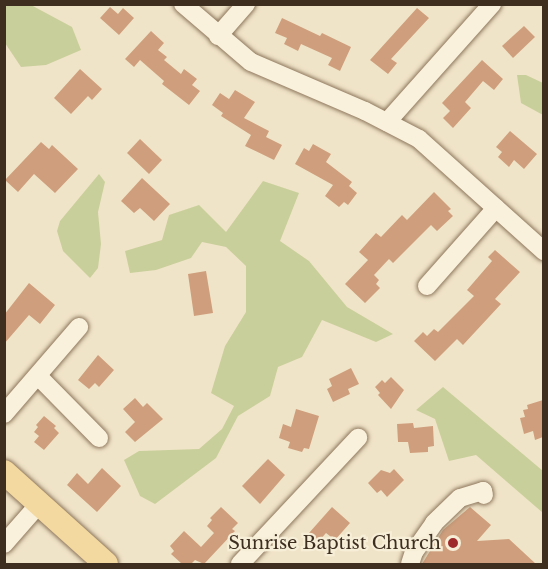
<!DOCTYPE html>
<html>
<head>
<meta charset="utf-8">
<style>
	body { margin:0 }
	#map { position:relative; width:548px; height:569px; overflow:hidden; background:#f0e4c8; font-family:"Libre Baskerville",serif }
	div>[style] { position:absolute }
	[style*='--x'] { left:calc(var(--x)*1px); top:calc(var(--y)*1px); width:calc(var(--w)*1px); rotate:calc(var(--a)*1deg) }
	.green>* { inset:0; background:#c9cf9b }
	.building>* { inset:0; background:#cf9f7d }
	.roads { filter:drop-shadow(0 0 2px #8d765c) drop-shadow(0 0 2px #8d765c) }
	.minor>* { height:18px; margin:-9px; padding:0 9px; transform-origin:9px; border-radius:9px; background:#faf1dc }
	.major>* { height:24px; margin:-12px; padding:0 12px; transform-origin:12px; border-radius:12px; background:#f3d9a0 }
	.dots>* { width:16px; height:16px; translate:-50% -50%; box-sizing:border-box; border:3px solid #f7eed8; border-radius:50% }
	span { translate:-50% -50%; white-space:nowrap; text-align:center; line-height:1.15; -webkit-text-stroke:4.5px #f7eed8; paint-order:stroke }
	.poi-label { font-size:18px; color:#3d2e20 }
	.right { translate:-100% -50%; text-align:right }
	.frame { position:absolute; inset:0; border:6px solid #3d2e20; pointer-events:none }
</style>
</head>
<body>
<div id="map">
	<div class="green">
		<div style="clip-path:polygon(4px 5px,31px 5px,72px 27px,81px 50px,46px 65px,21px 67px,5px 43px)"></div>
		<div style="clip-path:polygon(517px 75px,526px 75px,543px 83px,543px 115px,521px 103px)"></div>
		<div style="clip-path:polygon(99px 174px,105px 182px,98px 212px,101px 244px,98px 268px,90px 278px,63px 251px,57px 231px,60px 221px)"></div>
		<div style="clip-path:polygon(263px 181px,299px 193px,280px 241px,309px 261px,347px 307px,393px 334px,376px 342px,322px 320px,302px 357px,278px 367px,270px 396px,238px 416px,216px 458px,155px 504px,140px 496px,124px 460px,139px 451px,199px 449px,222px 429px,234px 406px,211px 393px,225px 346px,246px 312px,246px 266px,226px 247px,202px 242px,191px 258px,156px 270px,130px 273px,125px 251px,162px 240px,169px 215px,199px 205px,226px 232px)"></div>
		<div style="clip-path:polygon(443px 387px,543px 471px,543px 513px,476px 455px,449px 461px,435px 419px,416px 410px)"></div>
	</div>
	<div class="building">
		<div style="clip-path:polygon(110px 7px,118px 14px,123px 8px,134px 18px,119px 35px,100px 18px)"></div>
		<div style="clip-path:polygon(417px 8px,429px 18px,391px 59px,397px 63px,388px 74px,370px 60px)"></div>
		<div style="clip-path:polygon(282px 18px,320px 36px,322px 33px,351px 47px,340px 71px,328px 65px,332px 58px,301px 44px,298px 51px,284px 44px,287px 38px,275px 33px)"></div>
		<div style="clip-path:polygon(524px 26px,535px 37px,513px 58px,502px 46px)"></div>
		<div style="clip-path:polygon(151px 31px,164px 43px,158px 50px,167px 57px,164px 60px,181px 74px,184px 69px,197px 79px,192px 85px,200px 91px,189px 105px,162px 84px,164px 81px,140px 60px,134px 67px,125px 59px)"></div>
		<div style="clip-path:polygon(482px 60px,503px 79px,494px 90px,483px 81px,465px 102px,471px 108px,453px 128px,443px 118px,450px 111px,442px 103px)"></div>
		<div style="clip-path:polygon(80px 69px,102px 89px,92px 100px,88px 96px,71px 114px,54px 98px)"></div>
		<div style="clip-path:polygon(235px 90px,255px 102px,244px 118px,269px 131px,266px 137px,282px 145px,274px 160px,245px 146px,251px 135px,221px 116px,223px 113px,212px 105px,220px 93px,229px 99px)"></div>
		<div style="clip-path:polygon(510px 131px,537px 154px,524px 169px,514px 160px,509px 167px,498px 157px,502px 152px,496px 147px)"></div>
		<div style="clip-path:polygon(140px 139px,162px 160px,149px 174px,127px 153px)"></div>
		<div style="clip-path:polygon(41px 142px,49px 149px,52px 145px,78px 169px,55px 193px,34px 174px,18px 192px,5px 180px)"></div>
		<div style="clip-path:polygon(313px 144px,331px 154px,326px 162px,352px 182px,349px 186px,357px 193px,348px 205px,344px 202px,339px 207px,325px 196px,333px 185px,295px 164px,304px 148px,309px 151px)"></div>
		<div style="clip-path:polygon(142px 178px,170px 204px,154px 221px,140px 208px,134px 213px,121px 201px)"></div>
		<div style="clip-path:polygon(434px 192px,451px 209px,448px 211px,453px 216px,437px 231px,431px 225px,393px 263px,389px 259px,374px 275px,379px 280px,376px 284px,380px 288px,365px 303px,345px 284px,368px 260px,359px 252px,376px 233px,381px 237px,402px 215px,407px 220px)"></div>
		<div style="clip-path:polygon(495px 250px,520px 272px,495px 299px,501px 304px,463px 345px,457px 339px,435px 361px,414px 341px,423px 332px,427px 336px,434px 329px,438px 332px,474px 296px,467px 290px,492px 261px,488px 257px)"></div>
		<div style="clip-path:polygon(206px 271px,213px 313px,194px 316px,188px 274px)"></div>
		<div style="clip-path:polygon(29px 283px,55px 305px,40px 324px,29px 315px,4px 344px,4px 315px)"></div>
		<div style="clip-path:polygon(98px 355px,114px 370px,99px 387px,95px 383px,89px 389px,78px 380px)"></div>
		<div style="clip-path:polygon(351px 368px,359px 384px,348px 389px,350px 394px,333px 402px,327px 389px,332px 386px,329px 379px)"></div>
		<div style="clip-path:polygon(391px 377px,404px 390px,391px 409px,378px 395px,380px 393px,375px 387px,382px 380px,385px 383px)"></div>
		<div style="clip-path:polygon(135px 398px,143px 407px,147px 403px,163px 419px,135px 442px,125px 432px,135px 422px,123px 409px)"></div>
		<div style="clip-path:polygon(543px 400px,543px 437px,535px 440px,533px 431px,524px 434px,520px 418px,525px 417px,523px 410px,528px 409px,527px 405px)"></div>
		<div style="clip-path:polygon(296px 409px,319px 416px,309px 449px,304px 448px,302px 452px,288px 448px,290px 442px,279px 438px,283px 424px,291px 427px)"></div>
		<div style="clip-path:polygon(44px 416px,56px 426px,54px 428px,59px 433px,44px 450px,34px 442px,39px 436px,34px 432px,38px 427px,36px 425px)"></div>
		<div style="clip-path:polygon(413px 423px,414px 428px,433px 426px,434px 446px,428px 447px,428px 452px,410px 453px,408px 442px,398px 442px,397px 424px)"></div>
		<div style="clip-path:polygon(268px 459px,285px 475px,260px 504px,242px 486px)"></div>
		<div style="clip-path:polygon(102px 468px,121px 486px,97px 512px,67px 485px,77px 473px,88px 484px)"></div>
		<div style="clip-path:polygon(394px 469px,404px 480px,387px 497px,381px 490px,377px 493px,368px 483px,381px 470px,390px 473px)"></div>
		<div style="clip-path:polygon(221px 507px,238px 523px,232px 529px,235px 531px,204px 564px,195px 560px,191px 564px,182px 564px,171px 554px,174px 551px,170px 546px,184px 531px,201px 547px,214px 533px,207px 526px,212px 520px,210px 518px)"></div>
		<div style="clip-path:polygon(332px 507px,350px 523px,335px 540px,326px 533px,319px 541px,309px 533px)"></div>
		<div style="clip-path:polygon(470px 507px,491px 525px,477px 541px,509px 539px,536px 564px,422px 564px,443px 530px)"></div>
	</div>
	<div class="roads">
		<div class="minor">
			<div style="--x:183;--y:4;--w:89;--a:40.5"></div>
			<div style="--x:251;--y:62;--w:124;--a:23.3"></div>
			<div style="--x:365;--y:111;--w:61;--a:27.4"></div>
			<div style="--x:419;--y:139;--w:168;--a:41.9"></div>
			<div style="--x:218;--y:36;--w:43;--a:-48.8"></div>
			<div style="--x:387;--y:122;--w:158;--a:-48.3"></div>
			<div style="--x:427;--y:286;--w:104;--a:-48.5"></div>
			<div style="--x:38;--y:376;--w:87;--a:45.5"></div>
			<div style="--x:4;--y:414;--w:115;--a:-49.2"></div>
			<div style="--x:4;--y:544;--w:53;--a:-48.8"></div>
			<div style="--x:240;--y:564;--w:173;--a:-46.9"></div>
			<div style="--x:410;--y:564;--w:13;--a:-72"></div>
			<div style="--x:414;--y:552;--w:35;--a:-55"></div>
			<div style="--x:434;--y:523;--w:36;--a:-44"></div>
			<div style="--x:460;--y:498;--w:24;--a:-17"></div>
			<div style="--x:483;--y:491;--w:4;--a:76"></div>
		</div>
		<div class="major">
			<div style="--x:4;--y:472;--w:137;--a:42"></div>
		</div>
	</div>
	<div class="dots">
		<div style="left:453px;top:543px;background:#9e2a2b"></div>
	</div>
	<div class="poi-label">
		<span class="right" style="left:441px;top:543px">Sunrise Baptist Church</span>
	</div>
	<div class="frame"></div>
</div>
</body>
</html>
